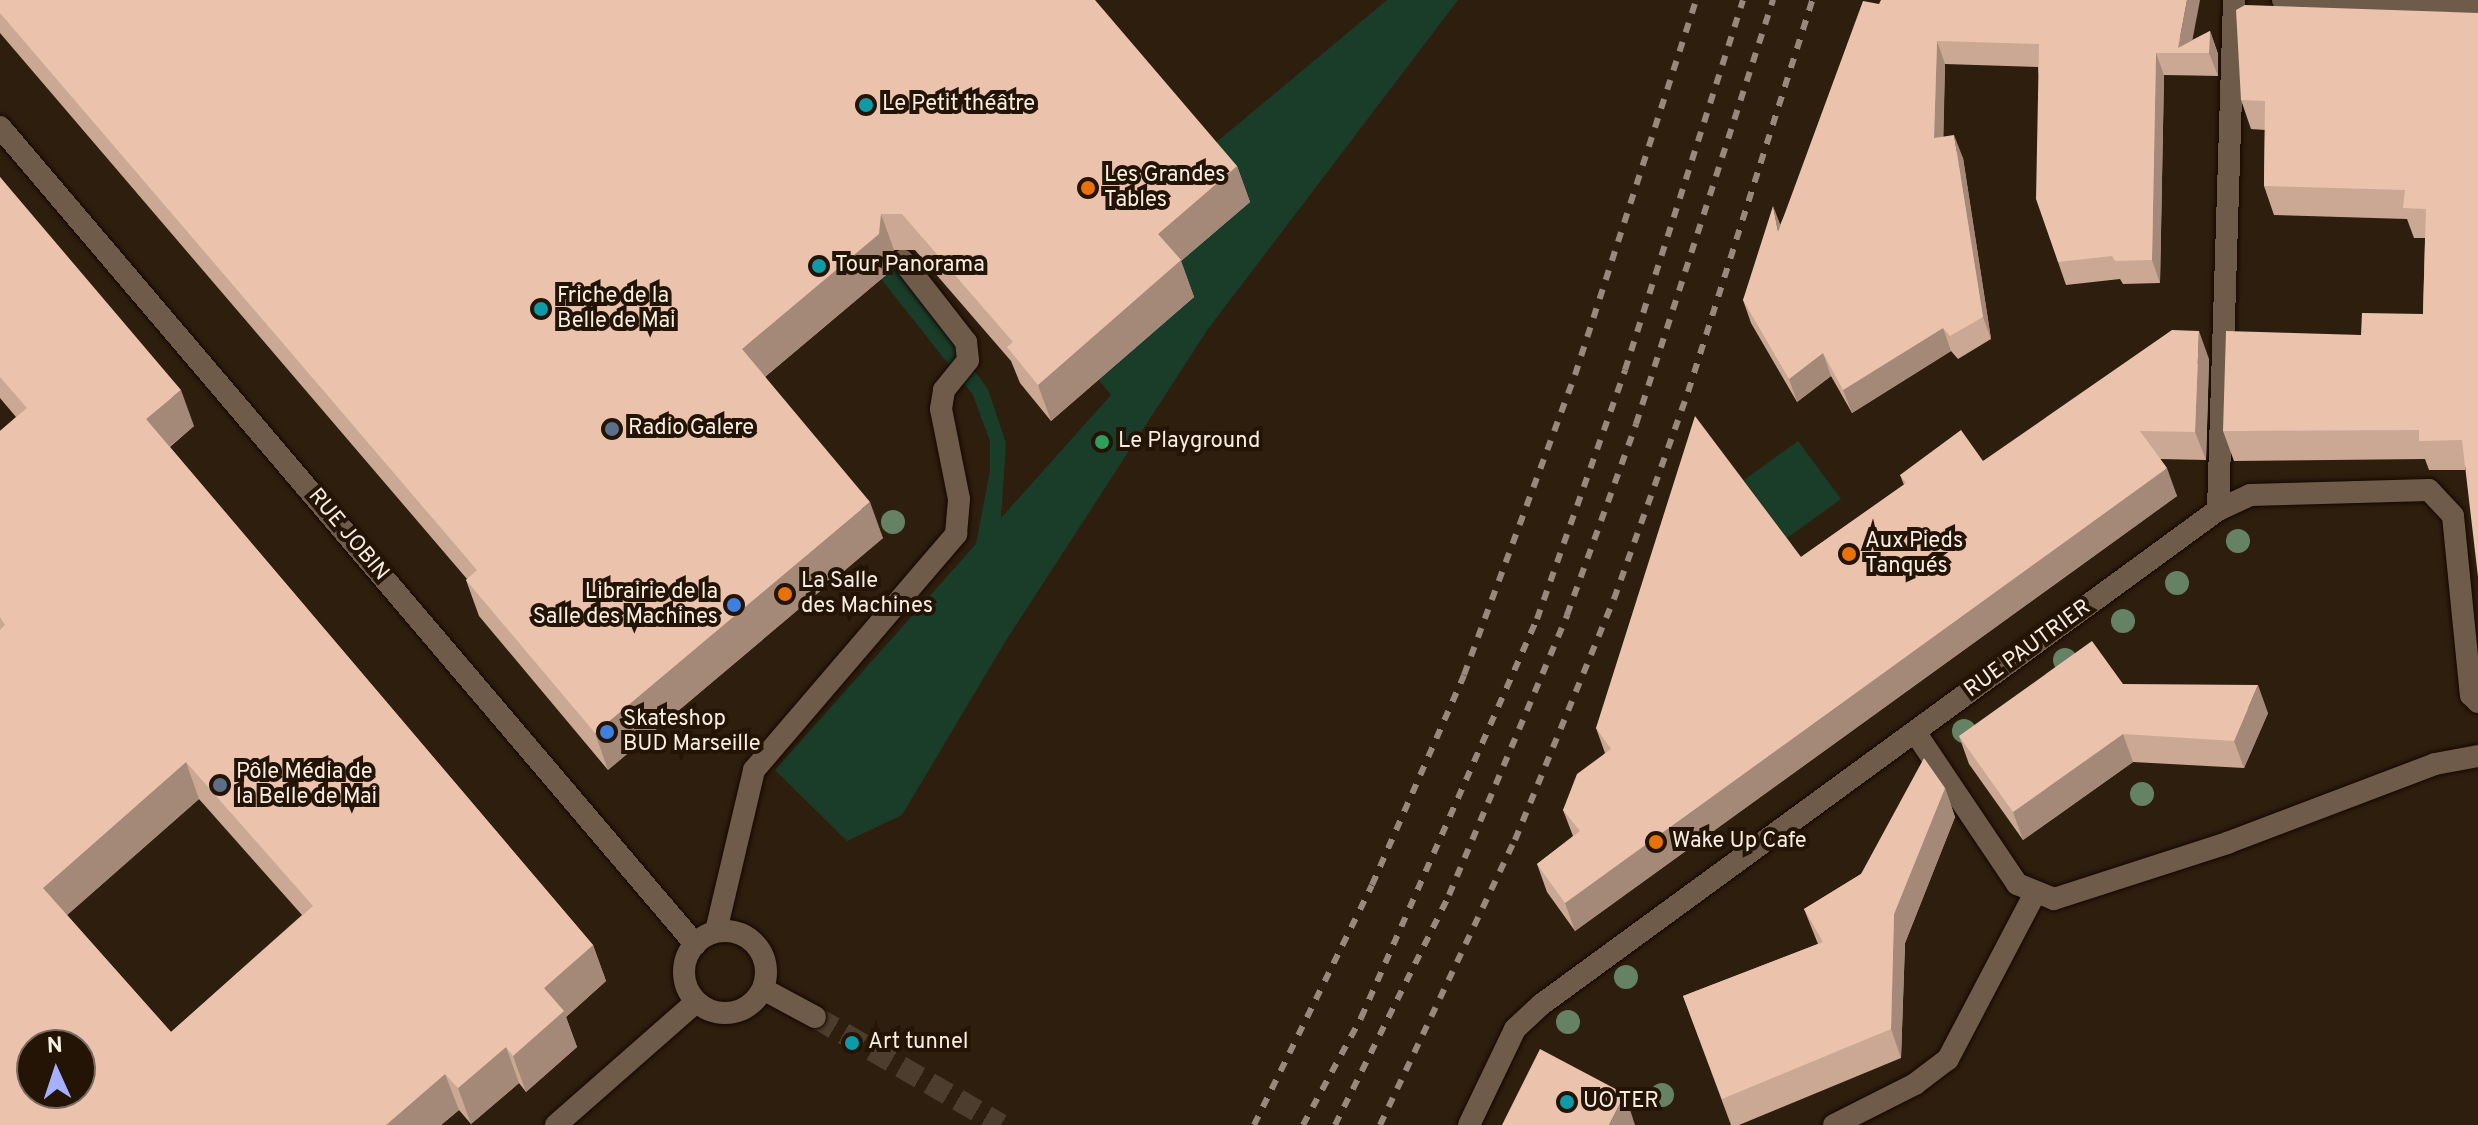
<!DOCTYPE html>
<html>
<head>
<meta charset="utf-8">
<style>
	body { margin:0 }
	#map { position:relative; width:2478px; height:1125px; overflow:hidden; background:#2e1e0e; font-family:Overpass,sans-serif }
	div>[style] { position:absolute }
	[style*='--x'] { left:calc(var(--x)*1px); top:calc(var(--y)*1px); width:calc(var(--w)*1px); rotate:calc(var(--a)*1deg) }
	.green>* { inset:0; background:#193d29 }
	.minor-tunnel>* { height:22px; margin-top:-11px; transform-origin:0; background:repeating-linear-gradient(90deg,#4c3d2e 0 22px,transparent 0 33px) }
	.roads { filter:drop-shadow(0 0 2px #160700) drop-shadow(0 0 2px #160700) }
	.service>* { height:22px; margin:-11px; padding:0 11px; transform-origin:11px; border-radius:11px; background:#6e5b4a }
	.minor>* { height:22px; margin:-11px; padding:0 11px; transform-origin:11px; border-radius:11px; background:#6e5b4a }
	.minor>.ring { margin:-11px; padding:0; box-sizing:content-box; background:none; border:22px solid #6e5b4a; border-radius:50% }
	.rail>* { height:6px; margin-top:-3px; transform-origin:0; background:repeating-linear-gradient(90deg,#978a7d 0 10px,transparent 0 20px) }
	.trees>* { width:24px; height:24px; margin:-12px; border-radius:50%; background:#668265 }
	.wall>* { inset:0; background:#caa894 }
	.shaded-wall>* { inset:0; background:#a48878 }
	.building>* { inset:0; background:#ebc3ac }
	.dots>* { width:22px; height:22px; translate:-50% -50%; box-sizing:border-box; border:4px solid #241406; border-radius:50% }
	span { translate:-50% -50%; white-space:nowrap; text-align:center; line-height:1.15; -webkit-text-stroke:8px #241406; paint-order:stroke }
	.poi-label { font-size:22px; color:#f9eee4 }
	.left { translate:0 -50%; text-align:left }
	.right { translate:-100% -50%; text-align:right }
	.street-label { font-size:22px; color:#f9eee4 }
	.north { position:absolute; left:16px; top:1029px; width:80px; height:80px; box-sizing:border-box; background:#241406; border:2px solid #796b5f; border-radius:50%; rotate:357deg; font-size:22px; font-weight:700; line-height:32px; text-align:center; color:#f9eee4 }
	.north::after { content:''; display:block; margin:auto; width:28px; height:36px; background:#a6b1fc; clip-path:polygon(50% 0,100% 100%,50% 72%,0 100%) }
</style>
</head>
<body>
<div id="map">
	<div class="green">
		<div style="clip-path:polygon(1387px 0,1458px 0,1208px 329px,1005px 642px,902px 815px,847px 841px,775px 770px,976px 544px,990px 471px,990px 441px,973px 395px,881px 279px,895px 267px,988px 389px,1006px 443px,1001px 518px,1111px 395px,1098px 379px,1171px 270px,1207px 150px)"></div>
		<div style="clip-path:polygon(1798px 441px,1841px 499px,1787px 538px,1744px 480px)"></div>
	</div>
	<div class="minor-tunnel">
		<div style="--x:815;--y:1017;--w:215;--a:30.1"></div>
	</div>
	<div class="roads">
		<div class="service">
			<div style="--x:1915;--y:732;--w:183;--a:56.1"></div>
			<div style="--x:2017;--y:884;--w:40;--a:22"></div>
			<div style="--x:2054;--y:899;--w:182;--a:-17.9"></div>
			<div style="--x:2227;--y:843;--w:222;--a:-20.8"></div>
			<div style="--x:2435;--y:764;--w:44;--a:-10.5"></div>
			<div style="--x:716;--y:931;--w:165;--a:-76.7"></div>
			<div style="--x:754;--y:770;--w:311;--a:-49.4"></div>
			<div style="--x:956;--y:534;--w:35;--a:-85"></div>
			<div style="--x:959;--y:499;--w:92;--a:-101.3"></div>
			<div style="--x:941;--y:409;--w:19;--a:-81"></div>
			<div style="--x:944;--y:390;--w:38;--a:-51"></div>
			<div style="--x:968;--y:360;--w:18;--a:-96"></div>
			<div style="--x:966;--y:342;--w:103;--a:-127.9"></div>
			<div style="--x:1834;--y:1125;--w:91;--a:-26.8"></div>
			<div style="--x:1915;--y:1084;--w:41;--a:-37.1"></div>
			<div style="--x:1948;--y:1059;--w:187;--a:-62.3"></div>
		</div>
		<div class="minor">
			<div style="--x:2283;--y:0;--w:195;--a:1.2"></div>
			<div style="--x:0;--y:127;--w:1073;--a:49.61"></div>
			<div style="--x:2218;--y:510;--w:510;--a:-88.2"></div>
			<div class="ring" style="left:684px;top:931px;width:60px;height:60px"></div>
			<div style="--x:763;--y:989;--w:59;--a:28.3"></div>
			<div style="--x:556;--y:1125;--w:186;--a:-41.3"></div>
			<div style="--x:1469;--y:1125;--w:106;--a:-64.4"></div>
			<div style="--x:1515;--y:1029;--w:37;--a:-43"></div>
			<div style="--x:1542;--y:1004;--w:837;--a:-36.16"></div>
			<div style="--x:2218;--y:510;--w:35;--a:-25"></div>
			<div style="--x:2250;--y:495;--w:179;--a:-1.6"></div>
			<div style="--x:2429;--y:490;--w:35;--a:47"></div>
			<div style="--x:2453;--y:516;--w:180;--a:84.3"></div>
			<div style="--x:2471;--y:695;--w:10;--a:45"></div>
		</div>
	</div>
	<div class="rail">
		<div style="--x:1254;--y:1125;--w:267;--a:-63.8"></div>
		<div style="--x:1372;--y:885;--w:229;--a:-66.3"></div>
		<div style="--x:1464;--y:675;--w:320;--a:-69.7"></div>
		<div style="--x:1575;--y:375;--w:394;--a:-72.1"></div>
		<div style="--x:1303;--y:1125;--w:122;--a:-61.5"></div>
		<div style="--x:1361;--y:1018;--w:436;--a:-66.2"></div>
		<div style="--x:1537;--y:619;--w:264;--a:-70.5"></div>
		<div style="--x:1625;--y:370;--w:388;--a:-72.3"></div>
		<div style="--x:1335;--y:1125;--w:257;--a:-63.6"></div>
		<div style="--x:1449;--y:895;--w:304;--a:-67.1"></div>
		<div style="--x:1567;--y:615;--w:203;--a:-70.1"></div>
		<div style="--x:1636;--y:424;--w:446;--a:-72.1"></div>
		<div style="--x:1380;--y:1125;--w:315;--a:-64.7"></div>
		<div style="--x:1515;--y:840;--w:261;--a:-67.7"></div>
		<div style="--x:1614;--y:599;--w:220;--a:-70.3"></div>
		<div style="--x:1688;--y:392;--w:411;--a:-72.4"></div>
	</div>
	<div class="trees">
		<div style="left:893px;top:522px"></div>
		<div style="left:2238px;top:541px"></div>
		<div style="left:2177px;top:583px"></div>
		<div style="left:2123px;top:621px"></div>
		<div style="left:2065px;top:660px"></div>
		<div style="left:1964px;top:731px"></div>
		<div style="left:2142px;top:794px"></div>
		<div style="left:1626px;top:977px"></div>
		<div style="left:1568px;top:1022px"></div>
		<div style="left:1662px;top:1095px"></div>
	</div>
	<div class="wall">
		<div style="clip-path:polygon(0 0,1237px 166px,1250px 202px,1181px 261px,1194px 297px,1051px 421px,1020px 383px,1011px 361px,915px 250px,894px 250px,892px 270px,765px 377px,883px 538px,608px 770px,479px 616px,466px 580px,467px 579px,0 33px)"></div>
		<div style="clip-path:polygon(1879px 4px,2192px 40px,2210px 31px,2218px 54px,2218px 76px,2164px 75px,2160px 283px,2123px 284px,2120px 279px,2066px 285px,2058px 262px,2038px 67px,1945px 64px,1943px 137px,1963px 158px,1991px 339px,1958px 359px,1951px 351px,1852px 413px,1831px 376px,1797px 402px,1751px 323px,1743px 300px,1780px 225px)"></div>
		<div style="clip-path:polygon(2478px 13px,2465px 470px,2429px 470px,2425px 459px,2234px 461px,2223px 431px,2361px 335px,2423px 314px,2425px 238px,2414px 238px,2407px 219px,2274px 215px,2264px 186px,2265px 130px,2251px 129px,2241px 100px)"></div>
		<div style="clip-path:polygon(evenodd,0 177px,194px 426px,170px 447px,593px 945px,606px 981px,566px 1017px,577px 1047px,526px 1092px,519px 1083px,471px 1124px,459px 1110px,441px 1125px,0 1125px,0 431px,16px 417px,0 398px,0 177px,199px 799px,302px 915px,171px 1032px,67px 915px,199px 799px)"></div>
		<div style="clip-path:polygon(2209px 359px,2206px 460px,2160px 459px,2177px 496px,1575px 931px,1547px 892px,1537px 864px,1573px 836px,1563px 810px,1605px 753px,1596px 728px,1801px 557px,1904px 485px,1900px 475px,1983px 461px)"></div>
		<div style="clip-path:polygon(2123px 684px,2268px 713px,2244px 768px,2133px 762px,2023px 840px,1969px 764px,1959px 736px)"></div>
		<div style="clip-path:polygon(1945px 788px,1955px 817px,1905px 943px,1901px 1058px,1739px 1125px,1731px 1125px,1683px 996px,1818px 944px,1804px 909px,1861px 874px)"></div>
	</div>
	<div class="shaded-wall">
		<div style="clip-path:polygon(2187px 0,2200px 0,2190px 53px,2178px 48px)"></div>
		<div style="clip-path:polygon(2210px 31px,2218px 54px,2218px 76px,2209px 53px)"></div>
		<div style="clip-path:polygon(1937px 41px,1945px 64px,1943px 161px,1934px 138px)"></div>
		<div style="clip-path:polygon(2156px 53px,2164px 75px,2160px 283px,2152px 260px)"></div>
		<div style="clip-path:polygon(1954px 135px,1963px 158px,1991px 339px,1983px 317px)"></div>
		<div style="clip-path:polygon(1237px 166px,1250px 202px,1181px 261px,1194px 297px,1051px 421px,1038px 385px,1158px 234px)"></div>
		<div style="clip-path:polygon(1773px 206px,1782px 229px,1778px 232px)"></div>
		<div style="clip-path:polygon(881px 214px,894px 250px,892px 270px,755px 385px,742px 349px)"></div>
		<div style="clip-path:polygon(1943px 328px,1951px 351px,1852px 413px,1843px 390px)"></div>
		<div style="clip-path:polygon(2199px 331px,2209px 359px,2206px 460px,2195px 432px)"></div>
		<div style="clip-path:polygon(1823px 353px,1831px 376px,1797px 402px,1789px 379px)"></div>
		<div style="clip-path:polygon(181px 390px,194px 426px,159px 455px,146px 419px)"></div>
		<div style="clip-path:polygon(2167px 468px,2177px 496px,1575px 931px,1565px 903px)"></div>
		<div style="clip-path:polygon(870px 502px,883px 538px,608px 770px,595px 733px)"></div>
		<div style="clip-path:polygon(2258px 685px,2268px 713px,2244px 768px,2234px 741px)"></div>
		<div style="clip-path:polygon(2123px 734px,2133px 762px,2023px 840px,2013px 812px)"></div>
		<div style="clip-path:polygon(186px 762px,199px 799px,57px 924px,43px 888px)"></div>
		<div style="clip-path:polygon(1945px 788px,1955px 817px,1905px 943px,1901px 1058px,1891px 1029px,1894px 914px)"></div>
		<div style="clip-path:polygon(593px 945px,606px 981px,566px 1017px,577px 1047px,526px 1092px,513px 1056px,544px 988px)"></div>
		<div style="clip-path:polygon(506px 1047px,519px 1083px,471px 1124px,458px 1088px)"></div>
		<div style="clip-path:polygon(445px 1074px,459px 1110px,441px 1125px,386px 1125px)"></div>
		<div style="clip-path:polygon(1625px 1094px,1635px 1125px,1609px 1125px)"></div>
	</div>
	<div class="building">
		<div style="clip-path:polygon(0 0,1095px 0,1237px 166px,1158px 234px,1181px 260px,1038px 385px,1007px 347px,1013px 342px,902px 214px,881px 214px,879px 234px,742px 349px,870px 502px,595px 733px,466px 580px,477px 570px,0 13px)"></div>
		<div style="clip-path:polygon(1881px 0,2187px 0,2178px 48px,2210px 31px,2209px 53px,2156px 53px,2152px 260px,2115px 261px,2112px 256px,2058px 262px,2036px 199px,2039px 44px,1937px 41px,1934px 138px,1954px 135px,1983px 317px,1950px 336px,1943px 328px,1843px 390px,1823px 353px,1789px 379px,1743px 300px,1773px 206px,1778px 232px,1863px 1px,1879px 4px)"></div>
		<div style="clip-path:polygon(2245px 5px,2478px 13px,2478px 577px,2462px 440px,2419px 441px,2419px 430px,2223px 431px,2226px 331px,2361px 335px,2362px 313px,2423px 314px,2426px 209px,2403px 208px,2405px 190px,2264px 186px,2265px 101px,2241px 100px,2236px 10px)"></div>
		<div style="clip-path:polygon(evenodd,0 177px,181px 390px,146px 419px,593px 945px,544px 988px,564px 1011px,513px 1056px,506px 1047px,458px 1088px,445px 1074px,386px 1125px,0 1125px,0 630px,5px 625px,0 617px,0 431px,27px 408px,0 377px,0 177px,186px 762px,313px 906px,171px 1032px,43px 888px,186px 762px,0 177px,32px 1045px,80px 1045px,80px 1093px,32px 1093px,32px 1045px)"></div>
		<div style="clip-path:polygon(2172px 330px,2199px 331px,2195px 432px,2140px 431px,2167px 468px,1565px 903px,1537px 864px,1580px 831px,1563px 810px,1577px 774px,1611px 749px,1596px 728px,1695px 416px,1801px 557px,1906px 483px,1900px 475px,1961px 430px,1983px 461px)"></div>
		<div style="clip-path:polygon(2092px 641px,2123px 684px,2258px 685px,2234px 741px,2123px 734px,2013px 812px,1959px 736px)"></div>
		<div style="clip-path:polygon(1924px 758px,1945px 788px,1894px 914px,1891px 1029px,1722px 1099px,1683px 996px,1823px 942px,1804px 909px,1861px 874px)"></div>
		<div style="clip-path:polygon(1540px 1049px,1625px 1094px,1609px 1125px,1502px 1125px)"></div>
	</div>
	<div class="dots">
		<div style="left:866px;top:105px;background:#0f9aa8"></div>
		<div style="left:1088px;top:188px;background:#e8710a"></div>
		<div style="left:819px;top:266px;background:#0f9aa8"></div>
		<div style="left:541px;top:309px;background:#0f9aa8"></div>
		<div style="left:612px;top:429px;background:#5c6f8a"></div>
		<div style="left:1102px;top:442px;background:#2e9e5b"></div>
		<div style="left:1849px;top:554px;background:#e8710a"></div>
		<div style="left:785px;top:594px;background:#e8710a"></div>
		<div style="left:734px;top:605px;background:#3f7fe0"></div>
		<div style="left:607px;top:732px;background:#3f7fe0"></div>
		<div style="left:220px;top:785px;background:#5c6f8a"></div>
		<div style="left:1656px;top:842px;background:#e8710a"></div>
		<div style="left:852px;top:1043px;background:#0f9aa8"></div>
		<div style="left:1567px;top:1102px;background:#0f9aa8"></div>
	</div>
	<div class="poi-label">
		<span class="left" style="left:882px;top:105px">Le Petit théâtre</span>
		<span class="left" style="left:1104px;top:188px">Les Grandes<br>Tables</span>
		<span class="left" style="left:835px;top:266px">Tour Panorama</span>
		<span class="left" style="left:557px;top:309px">Friche de la<br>Belle de Mai</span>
		<span class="left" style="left:628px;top:429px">Radio Galere</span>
		<span class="left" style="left:1118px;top:442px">Le Playground</span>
		<span class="left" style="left:1865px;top:554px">Aux Pieds<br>Tanqués</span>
		<span class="left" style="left:801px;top:594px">La Salle<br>des Machines</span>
		<span class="right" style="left:718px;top:605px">Librairie de la<br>Salle des Machines</span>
		<span class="left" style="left:623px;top:732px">Skateshop<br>BUD Marseille</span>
		<span class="left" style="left:236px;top:785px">Pôle Média de<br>la Belle de Mai</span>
		<span class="left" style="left:1672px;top:842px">Wake Up Cafe</span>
		<span class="left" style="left:868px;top:1043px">Art tunnel</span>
		<span class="left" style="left:1583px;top:1102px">UO TER</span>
	</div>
	<div class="street-label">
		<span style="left:348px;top:535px;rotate:50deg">RUE JOBIN</span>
		<span style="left:2028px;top:649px;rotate:-36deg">RUE PAUTRIER</span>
	</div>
	<div class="north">N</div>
</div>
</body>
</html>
